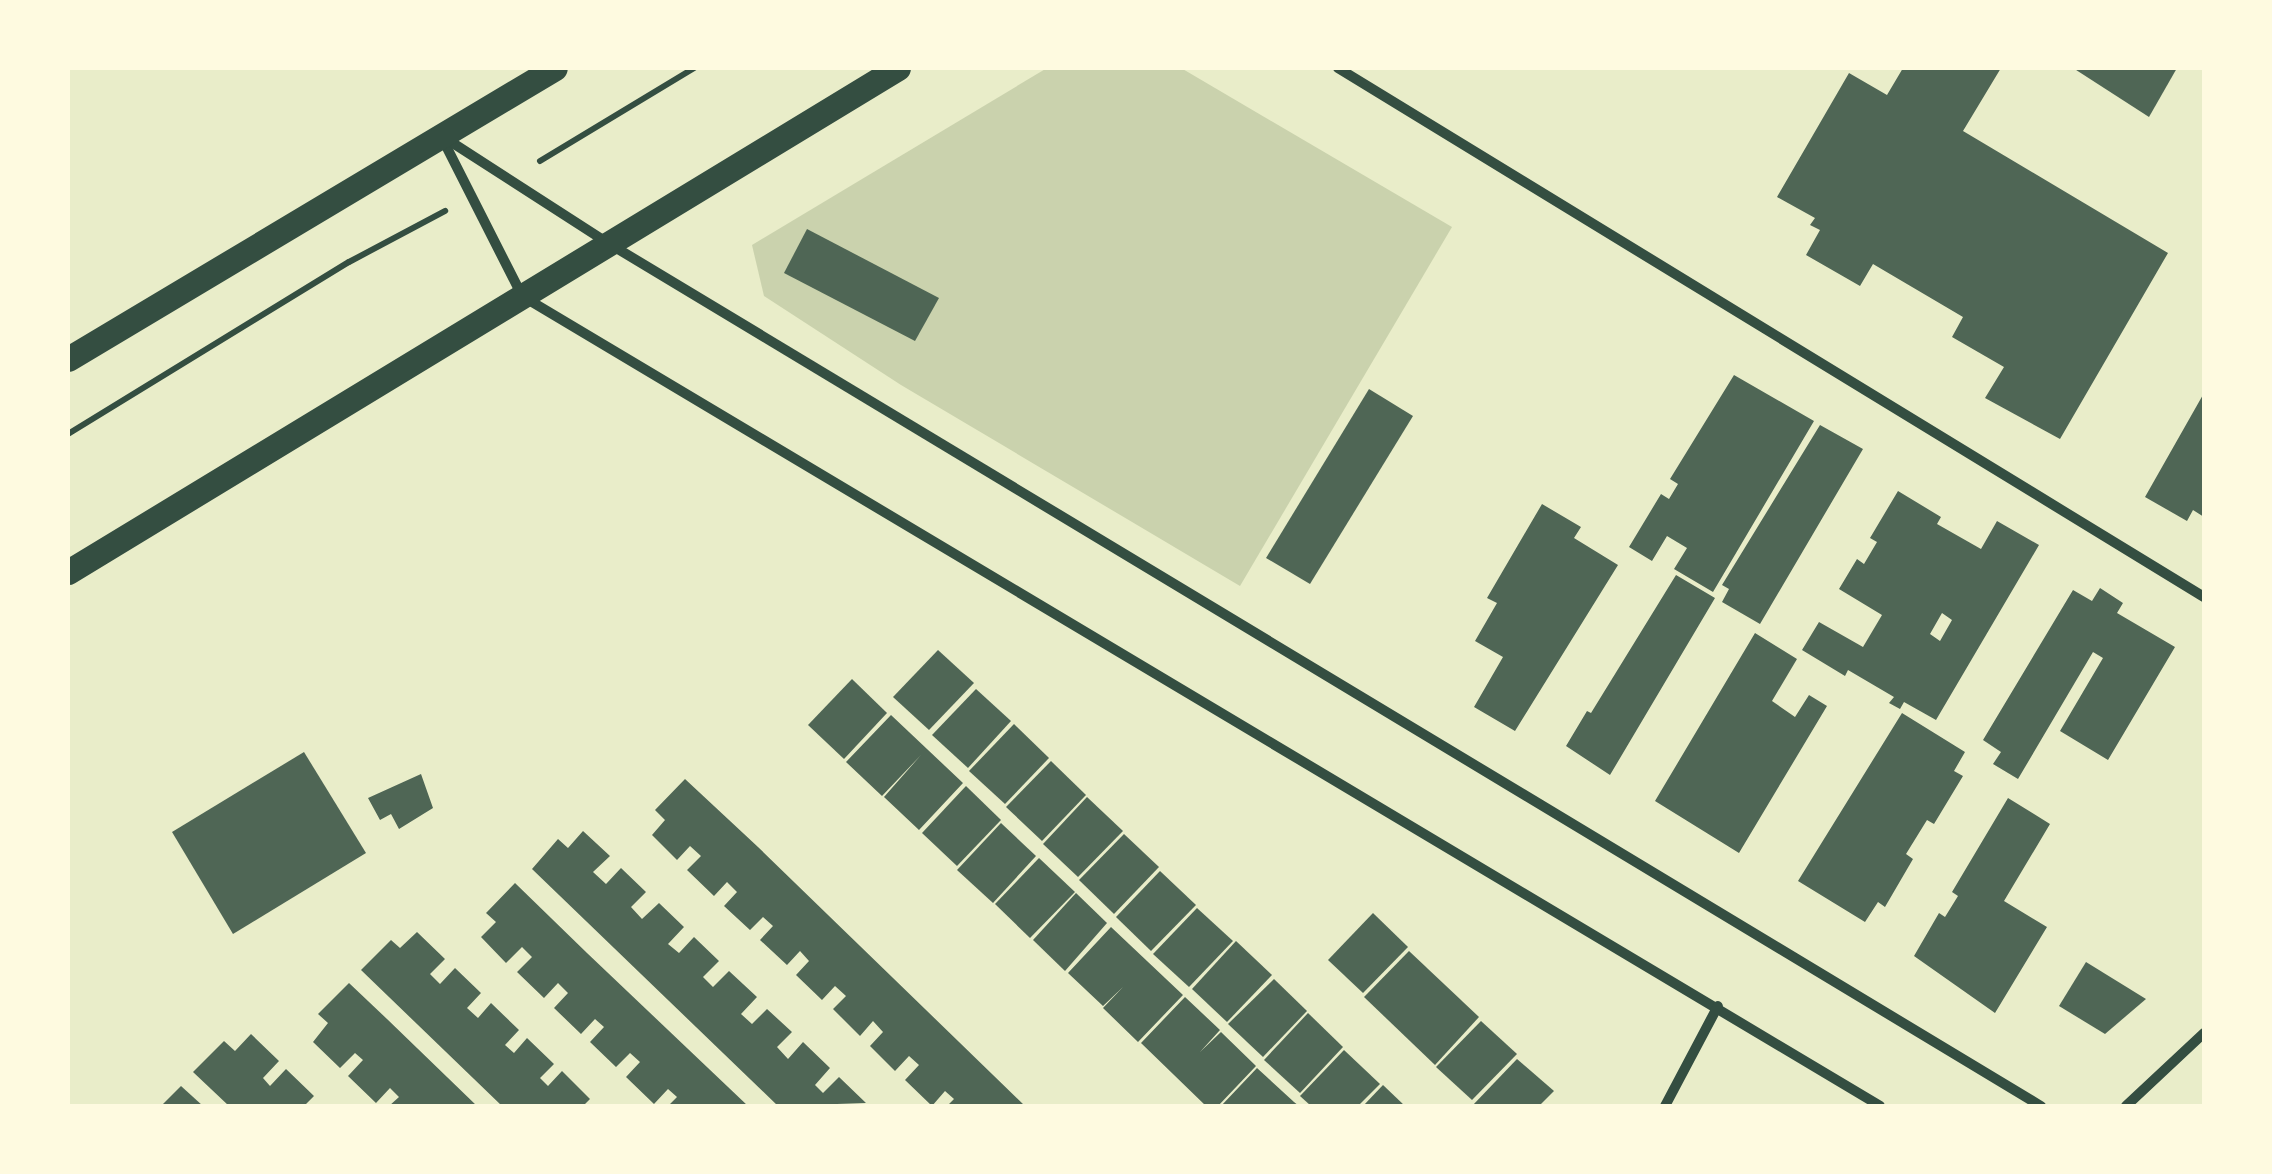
<!DOCTYPE html>
<html>
<head>
<meta charset="utf-8">
<style>
	body { margin:0 }
	#map { position:relative; width:2272px; height:1174px; overflow:hidden; background:#e9edc9; font-family:"Source Serif 4",serif }
	div>[style] { position:absolute }
	[style*='--x'] { left:calc(var(--x)*1px); top:calc(var(--y)*1px); width:calc(var(--w)*1px); rotate:calc(var(--a)*1deg) }
	.green>* { inset:0; background:#cad2ad }
	.building>* { inset:0; background:#4f6655 }
	.path>* { height:6px; margin:-3px; padding:0 3px; transform-origin:3px; border-radius:3px; background:#344e41 }
	.minor>* { height:10px; margin:-5px; padding:0 5px; transform-origin:5px; border-radius:5px; background:#344e41 }
	.primary>* { height:25px; margin:-12.5px; padding:0 12.5px; transform-origin:12.5px; border-radius:12.5px; background:#344e41 }
	span { translate:-50% -50%; white-space:nowrap; text-align:center; line-height:1.15; -webkit-text-stroke:10px #fefae0; paint-order:stroke }
	.frame { position:absolute; inset:0; border:70px solid #fefae0; pointer-events:none }
</style>
</head>
<body>
<div id="map">
	<div class="green">
		<div style="clip-path:polygon(1047px 68px,1181px 68px,1452px 227px,1240px 586px,901px 385px,764px 296px,752px 245px)"></div>
	</div>
	<div class="building">
		<div style="clip-path:polygon(1903px 68px,2001px 68px,1963px 131px,2168px 253px,2060px 439px,1985px 398px,2004px 367px,1952px 337px,1963px 317px,1873px 264px,1860px 286px,1806px 255px,1820px 230px,1810px 225px,1815px 218px,1777px 197px,1849px 73px,1887px 95px)"></div>
		<div style="clip-path:polygon(2073px 68px,2177px 68px,2149px 117px)"></div>
		<div style="clip-path:polygon(807px 229px,939px 298px,915px 341px,784px 273px)"></div>
		<div style="clip-path:polygon(1734px 375px,1814px 421px,1713px 592px,1674px 569px,1687px 548px,1667px 536px,1652px 561px,1629px 547px,1661px 494px,1669px 499px,1678px 484px,1670px 479px)"></div>
		<div style="clip-path:polygon(1369px 389px,1413px 416px,1310px 584px,1266px 558px)"></div>
		<div style="clip-path:polygon(2204px 393px,2204px 517px,2193px 510px,2187px 521px,2145px 497px)"></div>
		<div style="clip-path:polygon(1820px 425px,1863px 449px,1760px 624px,1722px 602px,1729px 589px,1722px 585px)"></div>
		<div style="clip-path:polygon(evenodd,1898px 491px,1941px 517px,1937px 524px,1981px 549px,1997px 521px,2039px 545px,1936px 720px,1904px 702px,1900px 709px,1889px 703px,1894px 697px,1848px 670px,1845px 676px,1802px 650px,1819px 622px,1863px 647px,1882px 615px,1839px 589px,1857px 559px,1864px 564px,1877px 542px,1870px 538px,1898px 491px,1942px 613px,1952px 620px,1940px 641px,1930px 634px,1942px 613px)"></div>
		<div style="clip-path:polygon(1542px 504px,1581px 527px,1574px 538px,1618px 565px,1515px 731px,1474px 707px,1503px 657px,1475px 641px,1497px 603px,1487px 598px)"></div>
		<div style="clip-path:polygon(1676px 575px,1715px 598px,1610px 775px,1566px 746px,1587px 711px,1591px 713px)"></div>
		<div style="clip-path:polygon(2100px 588px,2123px 603px,2117px 613px,2175px 647px,2108px 760px,2060px 731px,2103px 658px,2093px 652px,2018px 779px,1993px 764px,2001px 752px,1983px 740px,2073px 590px,2092px 601px)"></div>
		<div style="clip-path:polygon(1755px 633px,1797px 659px,1772px 701px,1795px 717px,1809px 695px,1827px 706px,1739px 853px,1655px 801px)"></div>
		<div style="clip-path:polygon(938px 650px,974px 683px,929px 730px,893px 697px)"></div>
		<div style="clip-path:polygon(852px 679px,887px 713px,844px 759px,808px 725px)"></div>
		<div style="clip-path:polygon(976px 689px,1011px 721px,968px 768px,932px 735px)"></div>
		<div style="clip-path:polygon(1902px 713px,1965px 752px,1954px 771px,1963px 776px,1934px 824px,1927px 820px,1906px 854px,1913px 859px,1885px 907px,1878px 902px,1865px 922px,1798px 881px)"></div>
		<div style="clip-path:polygon(891px 715px,963px 783px,919px 830px,884px 797px,921px 755px,882px 796px,846px 762px)"></div>
		<div style="clip-path:polygon(1014px 724px,1049px 758px,1005px 804px,969px 771px)"></div>
		<div style="clip-path:polygon(304px 752px,366px 853px,233px 934px,172px 832px)"></div>
		<div style="clip-path:polygon(1051px 761px,1086px 795px,1042px 841px,1006px 807px)"></div>
		<div style="clip-path:polygon(421px 774px,433px 808px,399px 829px,391px 814px,380px 820px,368px 798px)"></div>
		<div style="clip-path:polygon(685px 779px,758px 847px,1025px 1106px,947px 1106px,954px 1099px,945px 1091px,932px 1106px,905px 1080px,919px 1065px,909px 1056px,895px 1071px,870px 1046px,883px 1032px,873px 1021px,860px 1036px,833px 1009px,846px 996px,835px 986px,822px 1000px,796px 975px,809px 961px,800px 951px,787px 965px,760px 940px,773px 926px,763px 917px,750px 930px,724px 906px,737px 892px,727px 882px,714px 896px,687px 870px,701px 856px,690px 846px,677px 860px,652px 835px,665px 820px,655px 810px)"></div>
		<div style="clip-path:polygon(966px 786px,1001px 820px,957px 866px,922px 833px)"></div>
		<div style="clip-path:polygon(1087px 797px,1123px 831px,1078px 877px,1043px 844px)"></div>
		<div style="clip-path:polygon(2008px 798px,2050px 824px,2004px 901px,2047px 927px,1995px 1013px,1914px 956px,1939px 913px,1945px 917px,1958px 896px,1952px 892px)"></div>
		<div style="clip-path:polygon(1001px 823px,1036px 856px,993px 903px,957px 870px)"></div>
		<div style="clip-path:polygon(583px 831px,610px 856px,593px 872px,606px 884px,621px 868px,646px 892px,631px 907px,642px 919px,659px 903px,684px 927px,668px 944px,679px 953px,694px 937px,719px 961px,703px 977px,713px 987px,729px 971px,757px 997px,741px 1014px,752px 1024px,767px 1009px,792px 1032px,777px 1047px,788px 1059px,803px 1042px,830px 1068px,815px 1085px,823px 1093px,839px 1077px,866px 1103px,778px 1106px,532px 869px,558px 839px,568px 848px)"></div>
		<div style="clip-path:polygon(1124px 834px,1159px 867px,1114px 914px,1079px 880px)"></div>
		<div style="clip-path:polygon(1039px 858px,1075px 892px,1030px 938px,995px 904px)"></div>
		<div style="clip-path:polygon(1160px 871px,1196px 905px,1151px 951px,1116px 917px)"></div>
		<div style="clip-path:polygon(515px 883px,587px 953px,748px 1106px,668px 1106px,677px 1097px,668px 1089px,654px 1104px,626px 1077px,640px 1062px,630px 1053px,616px 1067px,590px 1042px,604px 1027px,595px 1019px,581px 1034px,554px 1008px,568px 993px,558px 983px,544px 998px,517px 972px,532px 957px,522px 947px,506px 963px,481px 937px,496px 922px,486px 913px)"></div>
		<div style="clip-path:polygon(1076px 893px,1107px 923px,1065px 971px,1033px 940px)"></div>
		<div style="clip-path:polygon(1197px 908px,1233px 941px,1189px 987px,1153px 954px)"></div>
		<div style="clip-path:polygon(1373px 913px,1408px 947px,1363px 993px,1328px 960px)"></div>
		<div style="clip-path:polygon(1111px 927px,1183px 995px,1138px 1042px,1103px 1008px,1123px 987px,1103px 1006px,1068px 973px)"></div>
		<div style="clip-path:polygon(417px 932px,445px 959px,430px 974px,440px 984px,455px 968px,481px 993px,467px 1008px,478px 1018px,491px 1003px,519px 1030px,505px 1045px,514px 1053px,527px 1038px,554px 1064px,540px 1078px,548px 1086px,562px 1071px,590px 1099px,583px 1106px,502px 1106px,361px 970px,391px 940px,400px 948px)"></div>
		<div style="clip-path:polygon(1236px 941px,1272px 975px,1227px 1022px,1192px 989px)"></div>
		<div style="clip-path:polygon(1409px 951px,1479px 1017px,1435px 1065px,1364px 997px)"></div>
		<div style="clip-path:polygon(2086px 962px,2146px 999px,2105px 1034px,2059px 1006px)"></div>
		<div style="clip-path:polygon(1274px 979px,1307px 1011px,1263px 1057px,1228px 1024px)"></div>
		<div style="clip-path:polygon(349px 983px,387px 1019px,477px 1106px,389px 1106px,399px 1097px,390px 1088px,376px 1103px,348px 1076px,363px 1060px,355px 1053px,340px 1068px,313px 1042px,328px 1023px,318px 1014px)"></div>
		<div style="clip-path:polygon(1185px 997px,1220px 1030px,1200px 1052px,1221px 1032px,1256px 1066px,1218px 1106px,1206px 1106px,1141px 1043px)"></div>
		<div style="clip-path:polygon(1308px 1013px,1343px 1047px,1300px 1093px,1264px 1060px)"></div>
		<div style="clip-path:polygon(1481px 1021px,1517px 1054px,1472px 1100px,1436px 1067px)"></div>
		<div style="clip-path:polygon(251px 1034px,279px 1061px,263px 1078px,270px 1086px,286px 1069px,314px 1096px,304px 1106px,229px 1106px,193px 1072px,224px 1041px,235px 1051px)"></div>
		<div style="clip-path:polygon(1344px 1050px,1380px 1084px,1358px 1106px,1311px 1106px,1300px 1096px)"></div>
		<div style="clip-path:polygon(1517px 1059px,1554px 1091px,1539px 1106px,1472px 1106px)"></div>
		<div style="clip-path:polygon(1257px 1068px,1294px 1102px,1299px 1106px,1221px 1106px)"></div>
		<div style="clip-path:polygon(1383px 1085px,1405px 1106px,1363px 1106px)"></div>
		<div style="clip-path:polygon(181px 1086px,203px 1106px,161px 1106px)"></div>
	</div>
	<div class="path">
		<div style="--x:540;--y:161;--w:180;--a:-31.1"></div>
		<div style="--x:68;--y:434;--w:329;--a:-31.5"></div>
		<div style="--x:349;--y:262;--w:109;--a:-28"></div>
	</div>
	<div class="minor">
		<div style="--x:1338;--y:68;--w:1015;--a:31.42"></div>
		<div style="--x:441;--y:136;--w:179;--a:63.1"></div>
		<div style="--x:522;--y:296;--w:1581;--a:30.81"></div>
		<div style="--x:445;--y:138;--w:194;--a:32.8"></div>
		<div style="--x:608;--y:243;--w:1673;--a:31.06"></div>
		<div style="--x:1665;--y:1106;--w:113;--a:-62.1"></div>
		<div style="--x:2126;--y:1106;--w:107;--a:-43.1"></div>
	</div>
	<div class="primary">
		<div style="--x:68;--y:359;--w:567;--a:-30.86"></div>
		<div style="--x:68;--y:572;--w:971;--a:-31.27"></div>
	</div>
	<div class="frame"></div>
</div>
</body>
</html>
